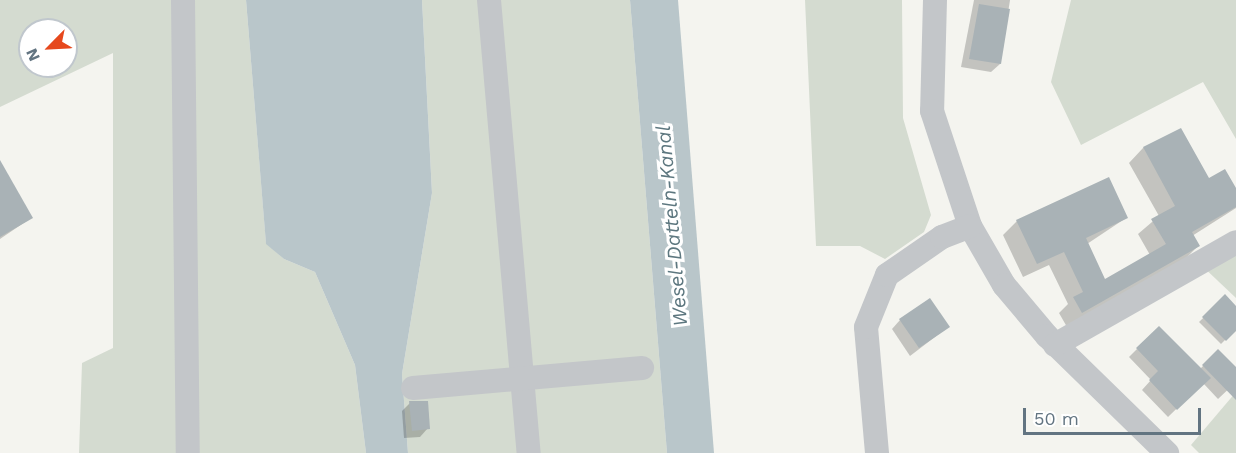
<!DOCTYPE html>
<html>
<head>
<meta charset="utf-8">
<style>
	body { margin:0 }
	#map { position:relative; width:1236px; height:453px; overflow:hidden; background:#f4f4ef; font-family:"Work Sans",sans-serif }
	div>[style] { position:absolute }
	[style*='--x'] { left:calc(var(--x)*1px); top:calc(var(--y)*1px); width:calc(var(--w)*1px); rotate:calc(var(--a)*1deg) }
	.green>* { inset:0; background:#d4dbd0 }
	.water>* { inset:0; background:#b9c6ca }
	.shadow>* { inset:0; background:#0003 }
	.building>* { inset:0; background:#a9b2b6 }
	.minor>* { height:24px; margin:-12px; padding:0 12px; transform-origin:12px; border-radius:12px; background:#c3c6c9 }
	span { translate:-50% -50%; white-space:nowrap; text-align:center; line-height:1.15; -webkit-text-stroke:6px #fff; paint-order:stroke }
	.water-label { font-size:20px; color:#5d777f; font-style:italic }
	.north { position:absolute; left:18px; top:18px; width:60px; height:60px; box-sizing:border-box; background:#fff; border:2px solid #c0c7cd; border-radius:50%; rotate:246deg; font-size:16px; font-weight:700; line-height:24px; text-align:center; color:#627481 }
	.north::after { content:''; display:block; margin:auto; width:21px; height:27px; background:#e6481d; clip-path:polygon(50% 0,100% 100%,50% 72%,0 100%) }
	.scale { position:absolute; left:1023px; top:408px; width:178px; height:27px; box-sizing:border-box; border:3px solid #627481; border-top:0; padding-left:8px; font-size:18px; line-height:21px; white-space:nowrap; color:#627481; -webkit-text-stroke:4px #fff; paint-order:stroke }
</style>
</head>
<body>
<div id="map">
	<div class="green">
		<div style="clip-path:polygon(evenodd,0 0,246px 0,266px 243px,284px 259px,315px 272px,355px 365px,366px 453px,79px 453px,82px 363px,113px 348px,113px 53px,0 107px,0 0,30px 30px,66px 30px,66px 66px,30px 66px,30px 30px)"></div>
		<div style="clip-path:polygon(422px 0,630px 0,667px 453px,408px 453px,402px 374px,432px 193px)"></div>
		<div style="clip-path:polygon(805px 0,902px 0,903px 118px,931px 215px,924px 232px,885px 259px,860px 246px,816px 246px)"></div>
		<div style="clip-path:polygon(1071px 0,1236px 0,1236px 139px,1203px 82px,1081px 145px,1051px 82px)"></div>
		<div style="clip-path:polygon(1236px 243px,1236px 298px,1199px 263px)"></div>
		<div style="clip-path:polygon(1236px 392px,1236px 453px,1199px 453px,1191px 445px)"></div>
	</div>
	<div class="water">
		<div style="clip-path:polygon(246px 0,422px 0,432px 193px,402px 374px,408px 453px,366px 453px,355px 365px,315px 272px,284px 259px,266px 244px)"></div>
		<div style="clip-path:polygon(630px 0,678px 0,714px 453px,667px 453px)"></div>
	</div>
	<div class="shadow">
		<div style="clip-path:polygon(974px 0,1010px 0,1000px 64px,991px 72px,961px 67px)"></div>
		<div style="clip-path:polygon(1180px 130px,1208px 180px,1236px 191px,1236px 208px,1192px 236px,1198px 246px,1184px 260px,1067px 327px,1059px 313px,1068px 304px,1049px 265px,1023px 277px,1003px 235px,1017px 221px,1126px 218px,1087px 244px,1105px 281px,1150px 255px,1138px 234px,1159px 216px,1129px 163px,1143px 148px)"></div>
		<div style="clip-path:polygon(0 165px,31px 218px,0 239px)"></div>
		<div style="clip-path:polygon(1225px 297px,1236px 308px,1236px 329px,1221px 344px,1199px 322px)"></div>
		<div style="clip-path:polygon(900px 320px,948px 327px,910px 356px,892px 329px)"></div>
		<div style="clip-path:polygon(1137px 349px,1200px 369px,1218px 351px,1236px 369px,1236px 382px,1218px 399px,1203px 383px,1168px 417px,1142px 390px,1151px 380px,1129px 357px)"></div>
		<div style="clip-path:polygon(410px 403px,428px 428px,420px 437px,404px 438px,402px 411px)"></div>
	</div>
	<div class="building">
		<div style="clip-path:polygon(979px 4px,1010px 9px,1001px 64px,969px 59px)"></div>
		<div style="clip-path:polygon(1181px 128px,1209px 178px,1225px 169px,1236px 188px,1236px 207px,1192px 232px,1200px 246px,1082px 313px,1073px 297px,1083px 292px,1064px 252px,1037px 264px,1016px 220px,1109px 177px,1128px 218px,1086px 238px,1105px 279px,1166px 244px,1151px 219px,1175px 206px,1143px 147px)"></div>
		<div style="clip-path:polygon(0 160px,33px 218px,0 237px)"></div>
		<div style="clip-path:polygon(1225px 294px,1236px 306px,1236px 331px,1226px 341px,1202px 317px)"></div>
		<div style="clip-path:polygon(930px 298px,950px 327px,919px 348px,899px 319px)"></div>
		<div style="clip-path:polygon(1159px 326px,1211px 378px,1177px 410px,1149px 380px,1158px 371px,1136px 348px)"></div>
		<div style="clip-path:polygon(1218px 349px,1236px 367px,1236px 400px,1202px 365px)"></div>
		<div style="clip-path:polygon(409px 401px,428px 401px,430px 429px,412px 431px)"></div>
	</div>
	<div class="minor">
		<div style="--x:183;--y:0;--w:453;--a:89.4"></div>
		<div style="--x:489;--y:0;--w:455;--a:85"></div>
		<div style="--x:935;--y:0;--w:111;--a:91.5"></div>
		<div style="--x:932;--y:111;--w:121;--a:71.7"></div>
		<div style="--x:970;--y:226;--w:68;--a:60"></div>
		<div style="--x:1004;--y:285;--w:67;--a:49.9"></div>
		<div style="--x:1047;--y:336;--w:168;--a:44.3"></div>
		<div style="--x:1055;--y:345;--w:208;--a:-29.6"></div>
		<div style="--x:413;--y:388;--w:230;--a:-5"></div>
		<div style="--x:877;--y:453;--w:126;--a:-95"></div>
		<div style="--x:866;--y:327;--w:56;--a:-68"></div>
		<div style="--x:887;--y:275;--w:67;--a:-34.6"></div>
		<div style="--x:942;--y:237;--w:30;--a:-21"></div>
	</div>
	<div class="water-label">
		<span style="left:672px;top:226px;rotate:-95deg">Wesel-Datteln-Kanal</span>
	</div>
	<div class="north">N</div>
	<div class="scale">50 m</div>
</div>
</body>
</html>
